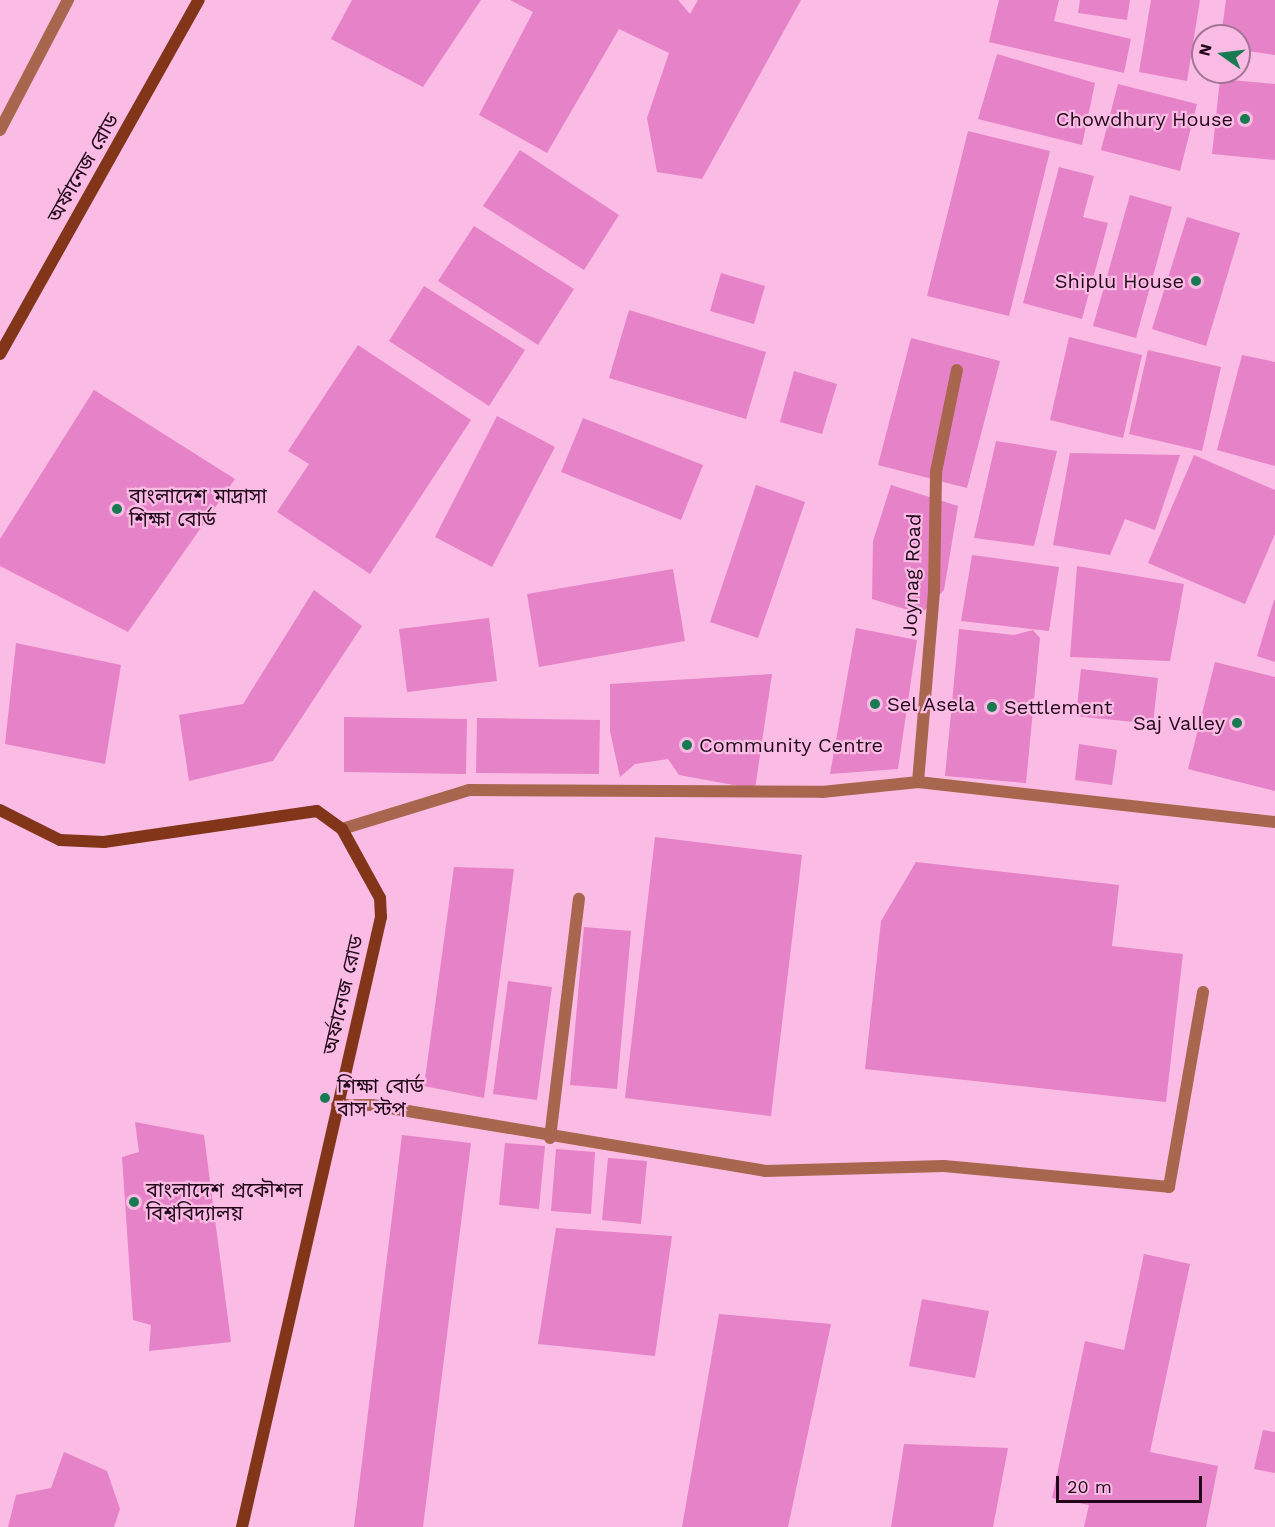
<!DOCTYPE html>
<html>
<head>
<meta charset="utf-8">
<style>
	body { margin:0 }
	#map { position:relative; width:1275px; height:1527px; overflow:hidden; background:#fabce4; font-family:"Work Sans","Noto Sans Bengali",sans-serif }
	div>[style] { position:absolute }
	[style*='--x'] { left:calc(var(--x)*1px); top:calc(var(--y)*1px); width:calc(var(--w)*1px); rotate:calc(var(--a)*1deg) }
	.building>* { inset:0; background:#e682c7 }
	.minor>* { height:12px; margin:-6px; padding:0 6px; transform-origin:6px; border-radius:6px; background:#a8664e }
	.secondary>* { height:12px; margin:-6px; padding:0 6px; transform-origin:6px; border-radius:6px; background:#823519 }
	.dots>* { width:16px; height:16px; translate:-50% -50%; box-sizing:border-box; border:3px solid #fabce4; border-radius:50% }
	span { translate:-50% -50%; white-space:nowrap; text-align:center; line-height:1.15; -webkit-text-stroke:4.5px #fabce4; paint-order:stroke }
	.poi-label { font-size:20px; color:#21071a }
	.right { translate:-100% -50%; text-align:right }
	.left { translate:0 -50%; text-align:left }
	.street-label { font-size:20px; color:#21071a }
	.north { position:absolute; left:1191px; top:24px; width:60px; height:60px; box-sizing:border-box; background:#fabce4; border:2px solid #a37493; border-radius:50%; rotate:284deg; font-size:16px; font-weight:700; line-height:24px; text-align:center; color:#21071a }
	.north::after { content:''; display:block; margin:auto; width:21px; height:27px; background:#187a51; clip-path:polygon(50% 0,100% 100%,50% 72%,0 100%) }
	.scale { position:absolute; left:1056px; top:1476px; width:146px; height:27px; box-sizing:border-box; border:3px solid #21071a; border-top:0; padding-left:8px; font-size:18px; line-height:21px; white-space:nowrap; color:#21071a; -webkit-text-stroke:4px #fabce4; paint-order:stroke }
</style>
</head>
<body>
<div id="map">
	<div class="building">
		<div style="clip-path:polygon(352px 0,481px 0,423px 87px,331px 39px)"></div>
		<div style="clip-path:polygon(510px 0,678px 0,690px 14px,698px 0,801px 0,702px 179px,657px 172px,647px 118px,669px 53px,619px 29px,547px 153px,479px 115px,533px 12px)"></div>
		<div style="clip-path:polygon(999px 0,1059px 0,1054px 21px,1131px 39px,1124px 73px,989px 42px)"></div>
		<div style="clip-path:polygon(1080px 0,1130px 0,1127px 20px,1078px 13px)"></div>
		<div style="clip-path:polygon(1151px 0,1200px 0,1187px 81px,1139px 72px)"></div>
		<div style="clip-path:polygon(1226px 0,1275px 0,1275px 55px,1239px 50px,1239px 36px,1221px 36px)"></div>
		<div style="clip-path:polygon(997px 54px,1095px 83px,1082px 145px,978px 119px)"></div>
		<div style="clip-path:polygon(1220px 79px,1275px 84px,1275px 160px,1212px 154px)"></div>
		<div style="clip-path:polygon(1118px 84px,1197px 104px,1180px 171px,1101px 150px)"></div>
		<div style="clip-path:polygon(968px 131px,1050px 151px,1009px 316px,927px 296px)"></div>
		<div style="clip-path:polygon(520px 150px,619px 215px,584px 270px,483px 206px)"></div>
		<div style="clip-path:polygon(1059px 167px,1094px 176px,1083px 217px,1108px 223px,1082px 319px,1023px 303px)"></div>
		<div style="clip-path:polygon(1130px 195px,1172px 207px,1136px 338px,1093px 326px)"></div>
		<div style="clip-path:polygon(1187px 217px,1240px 233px,1206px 346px,1152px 329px)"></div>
		<div style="clip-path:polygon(474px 226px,574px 289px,538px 345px,438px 281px)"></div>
		<div style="clip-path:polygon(721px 273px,765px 286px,754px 324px,710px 311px)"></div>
		<div style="clip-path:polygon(424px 286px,525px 350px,489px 406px,389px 341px)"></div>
		<div style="clip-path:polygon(629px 310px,766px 352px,746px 419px,609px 378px)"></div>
		<div style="clip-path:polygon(1069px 337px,1142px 355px,1123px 438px,1050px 420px)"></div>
		<div style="clip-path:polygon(911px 338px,1000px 361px,967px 488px,878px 465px)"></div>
		<div style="clip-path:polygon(358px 345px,471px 420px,370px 574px,277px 512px,309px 464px,288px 451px)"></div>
		<div style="clip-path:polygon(1148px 350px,1221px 367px,1202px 451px,1129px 434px)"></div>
		<div style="clip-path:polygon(1242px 355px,1275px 362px,1275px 466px,1217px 450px)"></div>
		<div style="clip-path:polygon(794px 371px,837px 384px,822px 434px,780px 422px)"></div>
		<div style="clip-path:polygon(94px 390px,235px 479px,128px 632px,0 566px,0 539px)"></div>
		<div style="clip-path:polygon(497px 416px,555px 447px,492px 567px,435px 537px)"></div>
		<div style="clip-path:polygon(583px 418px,703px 465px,681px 520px,561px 472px)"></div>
		<div style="clip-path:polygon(996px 441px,1057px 451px,1034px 546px,974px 538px)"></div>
		<div style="clip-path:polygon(1070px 453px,1180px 455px,1155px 530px,1125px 519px,1110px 555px,1053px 545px)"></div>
		<div style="clip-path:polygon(1194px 455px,1275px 490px,1275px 534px,1245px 604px,1148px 563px)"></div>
		<div style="clip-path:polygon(756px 485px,805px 502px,758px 638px,710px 622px)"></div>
		<div style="clip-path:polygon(891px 485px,958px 506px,944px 590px,921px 614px,872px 599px,873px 541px)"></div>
		<div style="clip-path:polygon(972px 555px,1059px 567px,1049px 631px,961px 621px)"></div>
		<div style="clip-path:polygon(1077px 566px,1184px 584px,1170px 661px,1070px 657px)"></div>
		<div style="clip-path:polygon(673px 569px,685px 641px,539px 667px,527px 594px)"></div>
		<div style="clip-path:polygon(314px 590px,362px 626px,273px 761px,189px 781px,179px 715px,243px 704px)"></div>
		<div style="clip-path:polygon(1274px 600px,1275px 600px,1275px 662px,1257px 656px)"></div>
		<div style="clip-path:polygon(489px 618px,497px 681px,407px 692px,399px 629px)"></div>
		<div style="clip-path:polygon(856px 628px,917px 640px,898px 769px,830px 774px)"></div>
		<div style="clip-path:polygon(959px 629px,1014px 635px,1033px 630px,1040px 638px,1026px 783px,945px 776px)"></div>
		<div style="clip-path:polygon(16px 643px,121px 665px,105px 764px,5px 744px)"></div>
		<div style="clip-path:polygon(1215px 662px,1275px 677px,1275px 791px,1188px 769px)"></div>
		<div style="clip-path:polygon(1081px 669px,1158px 678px,1153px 724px,1076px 716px)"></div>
		<div style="clip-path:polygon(772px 674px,755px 789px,679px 775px,668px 759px,635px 764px,620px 777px,610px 731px,610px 684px)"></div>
		<div style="clip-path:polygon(344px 717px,467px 719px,466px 774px,344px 772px)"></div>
		<div style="clip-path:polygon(477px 718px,600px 720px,599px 774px,476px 773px)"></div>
		<div style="clip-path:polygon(1079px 744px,1117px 750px,1112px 785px,1075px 780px)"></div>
		<div style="clip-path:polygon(655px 837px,802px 855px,771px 1116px,625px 1098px)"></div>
		<div style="clip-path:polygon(916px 862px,1119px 885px,1112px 946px,1183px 954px,1166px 1102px,865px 1069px,881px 921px)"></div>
		<div style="clip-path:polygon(454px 867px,514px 869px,484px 1098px,424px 1086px)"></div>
		<div style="clip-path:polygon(584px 927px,631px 931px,617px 1089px,570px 1085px)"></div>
		<div style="clip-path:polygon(508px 981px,552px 987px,537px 1100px,493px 1094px)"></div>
		<div style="clip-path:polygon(135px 1122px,204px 1135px,231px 1342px,149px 1351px,151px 1325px,133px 1320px,122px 1157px,139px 1152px)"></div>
		<div style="clip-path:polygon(402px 1135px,471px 1143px,423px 1527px,354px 1527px)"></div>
		<div style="clip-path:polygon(505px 1143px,545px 1146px,539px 1209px,499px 1205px)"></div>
		<div style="clip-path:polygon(556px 1149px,595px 1152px,591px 1214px,551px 1211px)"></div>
		<div style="clip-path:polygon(608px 1158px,647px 1161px,641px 1224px,602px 1220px)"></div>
		<div style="clip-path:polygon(556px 1228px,672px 1236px,655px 1356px,538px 1344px)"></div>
		<div style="clip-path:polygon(1144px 1254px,1190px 1264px,1150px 1452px,1218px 1466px,1206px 1527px,1084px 1527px,1089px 1505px,1052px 1498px,1085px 1341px,1124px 1350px)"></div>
		<div style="clip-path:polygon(922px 1299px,989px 1311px,975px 1378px,909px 1366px)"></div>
		<div style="clip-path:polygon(719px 1314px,831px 1324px,788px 1527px,682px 1527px)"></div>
		<div style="clip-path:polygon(1263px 1430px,1275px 1432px,1275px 1473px,1254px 1469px)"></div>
		<div style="clip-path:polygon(904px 1444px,1008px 1448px,993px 1527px,891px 1527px)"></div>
		<div style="clip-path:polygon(64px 1452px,107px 1471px,120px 1509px,114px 1527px,8px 1527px,16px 1495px,51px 1488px)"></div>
	</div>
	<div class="minor">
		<div style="--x:0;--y:130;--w:147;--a:-62.4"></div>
		<div style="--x:918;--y:782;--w:193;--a:-85.2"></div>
		<div style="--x:934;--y:590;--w:118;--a:-89"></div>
		<div style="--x:936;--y:472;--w:104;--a:-78.4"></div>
		<div style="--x:342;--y:829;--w:133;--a:-17.1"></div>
		<div style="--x:469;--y:790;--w:353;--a:0.3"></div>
		<div style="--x:822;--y:792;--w:97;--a:-5.9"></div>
		<div style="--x:918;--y:782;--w:359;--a:6.4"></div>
		<div style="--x:337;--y:1105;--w:35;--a:0"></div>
		<div style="--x:372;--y:1105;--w:399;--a:9.5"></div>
		<div style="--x:765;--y:1171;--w:179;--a:-1.6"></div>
		<div style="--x:944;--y:1166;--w:226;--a:5.3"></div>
		<div style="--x:1169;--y:1187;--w:198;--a:-80.1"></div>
		<div style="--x:550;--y:1138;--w:241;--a:-83.1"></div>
	</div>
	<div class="secondary">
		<div style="--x:0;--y:354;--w:406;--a:-60.7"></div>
		<div style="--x:0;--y:810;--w:67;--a:26.6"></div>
		<div style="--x:60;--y:840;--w:44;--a:2.6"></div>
		<div style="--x:104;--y:842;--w:215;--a:-8.3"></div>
		<div style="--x:317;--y:811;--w:31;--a:36"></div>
		<div style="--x:342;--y:829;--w:79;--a:61.2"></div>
		<div style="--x:380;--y:898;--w:19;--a:87"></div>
		<div style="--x:381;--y:917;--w:626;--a:102.84"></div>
	</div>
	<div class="dots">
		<div style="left:1245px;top:119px;background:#187a51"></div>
		<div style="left:1196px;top:281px;background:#187a51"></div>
		<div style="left:117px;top:509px;background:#187a51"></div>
		<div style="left:875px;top:704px;background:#187a51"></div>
		<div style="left:992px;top:707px;background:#187a51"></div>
		<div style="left:1237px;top:723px;background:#187a51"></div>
		<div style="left:687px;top:745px;background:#187a51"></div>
		<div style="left:325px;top:1098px;background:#187a51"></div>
		<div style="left:134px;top:1202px;background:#187a51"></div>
	</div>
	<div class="poi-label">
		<span class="right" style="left:1233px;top:119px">Chowdhury House</span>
		<span class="right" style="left:1184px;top:281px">Shiplu House</span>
		<span class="left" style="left:129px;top:508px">বাংলাদেশ মাদ্রাসা<br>শিক্ষা বোর্ড</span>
		<span class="left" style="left:887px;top:704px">Sel Asela</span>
		<span class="left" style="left:1004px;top:707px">Settlement</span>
		<span class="right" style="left:1225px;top:723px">Saj Valley</span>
		<span class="left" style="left:699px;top:745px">Community Centre</span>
		<span class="left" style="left:337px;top:1098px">শিক্ষা বোর্ড<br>বাস স্টপ</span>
		<span class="left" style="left:146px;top:1202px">বাংলাদেশ প্রকৌশল<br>বিশ্ববিদ্যালয়</span>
	</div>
	<div class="street-label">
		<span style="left:83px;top:168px;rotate:-60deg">অর্ফানেজ রোড</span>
		<span style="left:912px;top:575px;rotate:-88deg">Joynag Road</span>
		<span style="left:343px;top:995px;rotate:-77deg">অর্ফানেজ রোড</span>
	</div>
	<div class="north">N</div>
	<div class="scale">20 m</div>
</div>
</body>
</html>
